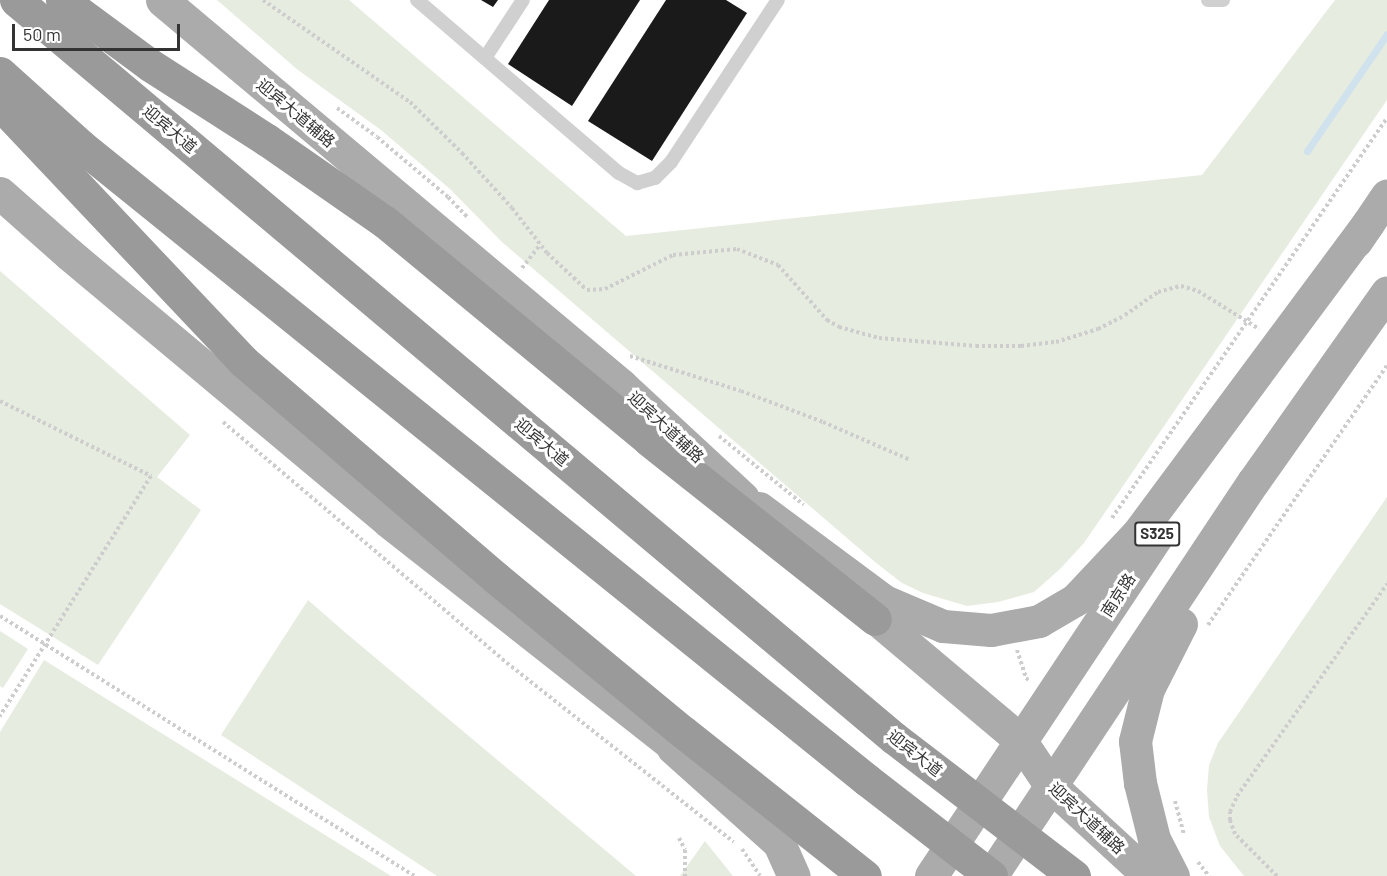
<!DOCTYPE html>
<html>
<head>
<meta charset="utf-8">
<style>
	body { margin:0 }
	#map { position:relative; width:1387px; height:876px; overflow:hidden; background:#fff; font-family:Barlow,"Noto Sans SC",sans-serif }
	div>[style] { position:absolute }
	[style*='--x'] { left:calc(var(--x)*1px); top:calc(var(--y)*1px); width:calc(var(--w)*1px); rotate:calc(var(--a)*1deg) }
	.green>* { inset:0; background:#e6ecdf }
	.stream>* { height:7px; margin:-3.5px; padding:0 3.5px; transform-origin:3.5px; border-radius:3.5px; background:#cfe2ee }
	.building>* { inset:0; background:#1a1a1a }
	.path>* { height:4px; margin-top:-2px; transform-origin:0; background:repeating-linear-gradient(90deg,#cdcdcd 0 3px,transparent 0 6px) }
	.lane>* { height:14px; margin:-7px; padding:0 7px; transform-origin:7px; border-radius:7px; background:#d0d0d0 }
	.primary>* { height:33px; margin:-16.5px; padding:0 16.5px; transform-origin:16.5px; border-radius:16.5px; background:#ababab }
	.highway>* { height:33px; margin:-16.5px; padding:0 16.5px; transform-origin:16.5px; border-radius:16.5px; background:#9a9a9a }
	span { translate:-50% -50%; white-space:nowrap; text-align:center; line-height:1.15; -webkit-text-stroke:6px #fff; paint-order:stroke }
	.shield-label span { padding:2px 4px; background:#fff; border:2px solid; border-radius:4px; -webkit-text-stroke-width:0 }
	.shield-label { font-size:15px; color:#333; font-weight:700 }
	.street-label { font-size:16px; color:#333 }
	.scale { position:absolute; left:12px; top:24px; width:168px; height:27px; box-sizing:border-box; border:3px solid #333; border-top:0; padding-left:8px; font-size:18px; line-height:21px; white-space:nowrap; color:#333; -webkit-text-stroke:4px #fff; paint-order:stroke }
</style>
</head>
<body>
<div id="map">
	<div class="green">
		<div style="clip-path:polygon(217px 0,349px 0,626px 236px,1202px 175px,1335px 0,1387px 0,1387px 100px,1084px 543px,1060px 569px,1034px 592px,998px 602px,967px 606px,923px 593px,902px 583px,875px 562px,502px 242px,450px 189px,381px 130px,298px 70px)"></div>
		<div style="clip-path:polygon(0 271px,190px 435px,157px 477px,201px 510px,98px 665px,0 604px)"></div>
		<div style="clip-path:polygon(1387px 497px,1387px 876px,1244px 876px,1220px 846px,1209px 817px,1207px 790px,1209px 765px,1218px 743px)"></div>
		<div style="clip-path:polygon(308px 600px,347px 634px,636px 876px,437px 876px,221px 735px)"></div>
		<div style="clip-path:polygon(0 631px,28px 649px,3px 688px,0 686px)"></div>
		<div style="clip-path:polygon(44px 660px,391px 876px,0 876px,0 732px)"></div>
		<div style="clip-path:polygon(705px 841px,733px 876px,680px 876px)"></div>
	</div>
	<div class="stream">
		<div style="--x:1307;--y:151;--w:142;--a:-55.6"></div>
	</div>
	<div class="building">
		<div style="clip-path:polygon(481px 0,498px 0,493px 7px)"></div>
		<div style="clip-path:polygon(549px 0,640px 0,572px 106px,508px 64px)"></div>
		<div style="clip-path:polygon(666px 0,726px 0,747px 13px,652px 161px,588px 121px)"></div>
	</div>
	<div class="path">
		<div style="--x:263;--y:0;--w:179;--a:34.8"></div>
		<div style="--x:410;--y:102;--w:73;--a:44.4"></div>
		<div style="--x:462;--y:153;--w:74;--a:47.7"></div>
		<div style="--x:512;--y:208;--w:57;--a:52.1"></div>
		<div style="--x:547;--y:253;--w:54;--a:42.8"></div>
		<div style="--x:587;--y:290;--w:18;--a:-3"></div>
		<div style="--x:605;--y:289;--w:76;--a:-26.6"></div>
		<div style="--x:673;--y:255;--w:64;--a:-5.4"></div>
		<div style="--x:737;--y:249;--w:44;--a:21.3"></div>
		<div style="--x:778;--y:265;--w:74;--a:48.3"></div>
		<div style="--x:827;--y:320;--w:14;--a:30"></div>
		<div style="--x:839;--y:327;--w:41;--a:15.4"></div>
		<div style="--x:879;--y:338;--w:97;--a:4.7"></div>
		<div style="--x:976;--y:346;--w:45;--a:0"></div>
		<div style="--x:1021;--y:346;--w:35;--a:-7"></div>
		<div style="--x:1056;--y:342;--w:44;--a:-17.2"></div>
		<div style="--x:1098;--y:329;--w:30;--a:-27"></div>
		<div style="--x:1125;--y:315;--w:40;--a:-34.9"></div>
		<div style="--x:1158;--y:292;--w:24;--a:-15"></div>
		<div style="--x:1181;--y:286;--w:18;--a:16"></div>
		<div style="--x:1198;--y:291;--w:72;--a:31.9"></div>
		<div style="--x:337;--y:108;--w:49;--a:35.9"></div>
		<div style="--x:377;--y:137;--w:93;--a:40.2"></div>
		<div style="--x:448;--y:197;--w:30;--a:46"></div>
		<div style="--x:522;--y:268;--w:29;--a:-52"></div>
		<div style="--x:630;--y:356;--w:116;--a:17.5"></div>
		<div style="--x:741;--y:391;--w:88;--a:20.7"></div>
		<div style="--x:823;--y:422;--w:93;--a:23.5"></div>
		<div style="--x:0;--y:401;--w:169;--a:26.4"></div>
		<div style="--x:151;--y:476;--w:284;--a:122.2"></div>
		<div style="--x:223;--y:422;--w:366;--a:40.3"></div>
		<div style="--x:502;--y:659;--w:295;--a:38.3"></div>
		<div style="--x:719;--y:436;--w:109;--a:39.1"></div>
		<div style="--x:1112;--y:518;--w:485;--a:-55.5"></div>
		<div style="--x:0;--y:616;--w:490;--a:32.1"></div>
		<div style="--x:1208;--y:625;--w:315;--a:-55.4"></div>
		<div style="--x:1017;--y:650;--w:29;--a:72"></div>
		<div style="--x:1026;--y:678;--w:5;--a:37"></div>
		<div style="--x:1175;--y:801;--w:35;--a:75"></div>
		<div style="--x:679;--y:838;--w:13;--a:63"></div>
		<div style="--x:685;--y:850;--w:26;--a:90"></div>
		<div style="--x:742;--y:849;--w:32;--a:56"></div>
		<div style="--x:1198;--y:862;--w:18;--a:52"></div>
		<div style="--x:1277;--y:876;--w:59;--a:-135"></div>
		<div style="--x:1235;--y:834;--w:15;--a:-110"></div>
		<div style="--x:1230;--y:820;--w:8;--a:-90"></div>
		<div style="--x:1230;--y:812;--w:17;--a:-66"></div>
		<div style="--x:1237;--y:796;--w:260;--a:-54.7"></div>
	</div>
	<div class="lane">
		<div style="--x:417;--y:0;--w:266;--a:40.6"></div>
		<div style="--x:619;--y:173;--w:21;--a:29"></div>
		<div style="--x:637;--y:183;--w:19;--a:-16"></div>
		<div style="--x:655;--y:178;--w:23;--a:-45"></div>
		<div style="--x:671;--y:162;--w:194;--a:-56.6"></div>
		<div style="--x:1208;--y:0;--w:15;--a:0"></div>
		<div style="--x:485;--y:58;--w:69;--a:-56.8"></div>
	</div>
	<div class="primary">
		<div style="--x:162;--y:0;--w:599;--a:39.99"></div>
		<div style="--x:621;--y:385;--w:166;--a:42.8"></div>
		<div style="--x:0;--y:193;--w:92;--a:41.5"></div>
		<div style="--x:69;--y:254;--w:416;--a:39.9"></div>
		<div style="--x:388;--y:521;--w:387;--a:38.2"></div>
		<div style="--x:1356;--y:241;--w:55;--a:-56"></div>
		<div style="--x:759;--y:508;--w:156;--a:36.6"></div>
		<div style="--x:884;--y:601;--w:64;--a:23"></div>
		<div style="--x:943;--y:626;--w:48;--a:4.8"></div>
		<div style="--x:991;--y:630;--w:49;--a:-10.6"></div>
		<div style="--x:1039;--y:621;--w:42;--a:-30.3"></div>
		<div style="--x:1075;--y:600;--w:92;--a:-46.8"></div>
		<div style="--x:1138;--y:533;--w:387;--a:-53.4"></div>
		<div style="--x:854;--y:600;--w:217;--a:40.1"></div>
		<div style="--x:1020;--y:740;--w:54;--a:56.3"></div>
		<div style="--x:1050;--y:785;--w:134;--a:42.6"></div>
		<div style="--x:673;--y:748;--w:142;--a:41.9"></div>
		<div style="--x:779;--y:843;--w:36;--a:66"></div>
		<div style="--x:931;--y:876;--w:407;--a:-56.4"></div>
		<div style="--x:991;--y:876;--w:473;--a:-56.4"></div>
		<div style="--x:1253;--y:482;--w:232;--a:-54.8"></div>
		<div style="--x:1173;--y:876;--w:42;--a:-117.2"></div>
		<div style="--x:1154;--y:839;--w:58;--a:-104"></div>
		<div style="--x:1140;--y:783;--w:42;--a:-96.8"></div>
		<div style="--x:1135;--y:741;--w:54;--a:-76"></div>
		<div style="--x:1148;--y:689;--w:73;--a:-63.1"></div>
	</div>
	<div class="highway">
		<div style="--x:16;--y:0;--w:1147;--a:40.05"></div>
		<div style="--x:894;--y:738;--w:227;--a:37.5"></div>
		<div style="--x:62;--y:0;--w:109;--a:36.5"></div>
		<div style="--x:150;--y:65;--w:139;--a:32.7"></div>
		<div style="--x:267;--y:140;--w:144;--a:34.8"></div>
		<div style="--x:385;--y:222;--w:342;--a:39.5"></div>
		<div style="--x:649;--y:440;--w:288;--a:38.4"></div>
		<div style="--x:0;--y:73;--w:109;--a:42"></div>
		<div style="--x:81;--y:146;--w:1010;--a:38.89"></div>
		<div style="--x:867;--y:780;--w:157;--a:37.7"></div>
		<div style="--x:0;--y:104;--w:354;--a:46.6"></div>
		<div style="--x:243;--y:361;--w:333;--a:40.6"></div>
		<div style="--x:496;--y:578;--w:242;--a:39.5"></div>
		<div style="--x:683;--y:732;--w:232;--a:38.4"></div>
	</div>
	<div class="shield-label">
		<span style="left:1157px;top:534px">S325</span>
	</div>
	<div class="street-label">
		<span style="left:296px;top:113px;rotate:40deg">迎宾大道辅路</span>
		<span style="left:170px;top:129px;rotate:40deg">迎宾大道</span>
		<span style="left:666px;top:427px;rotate:43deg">迎宾大道辅路</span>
		<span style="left:542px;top:442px;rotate:40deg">迎宾大道</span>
		<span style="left:1118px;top:595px;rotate:-57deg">南京路</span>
		<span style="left:915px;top:753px;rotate:38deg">迎宾大道</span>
		<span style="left:1087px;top:818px;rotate:43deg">迎宾大道辅路</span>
	</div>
	<div class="scale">50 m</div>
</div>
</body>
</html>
